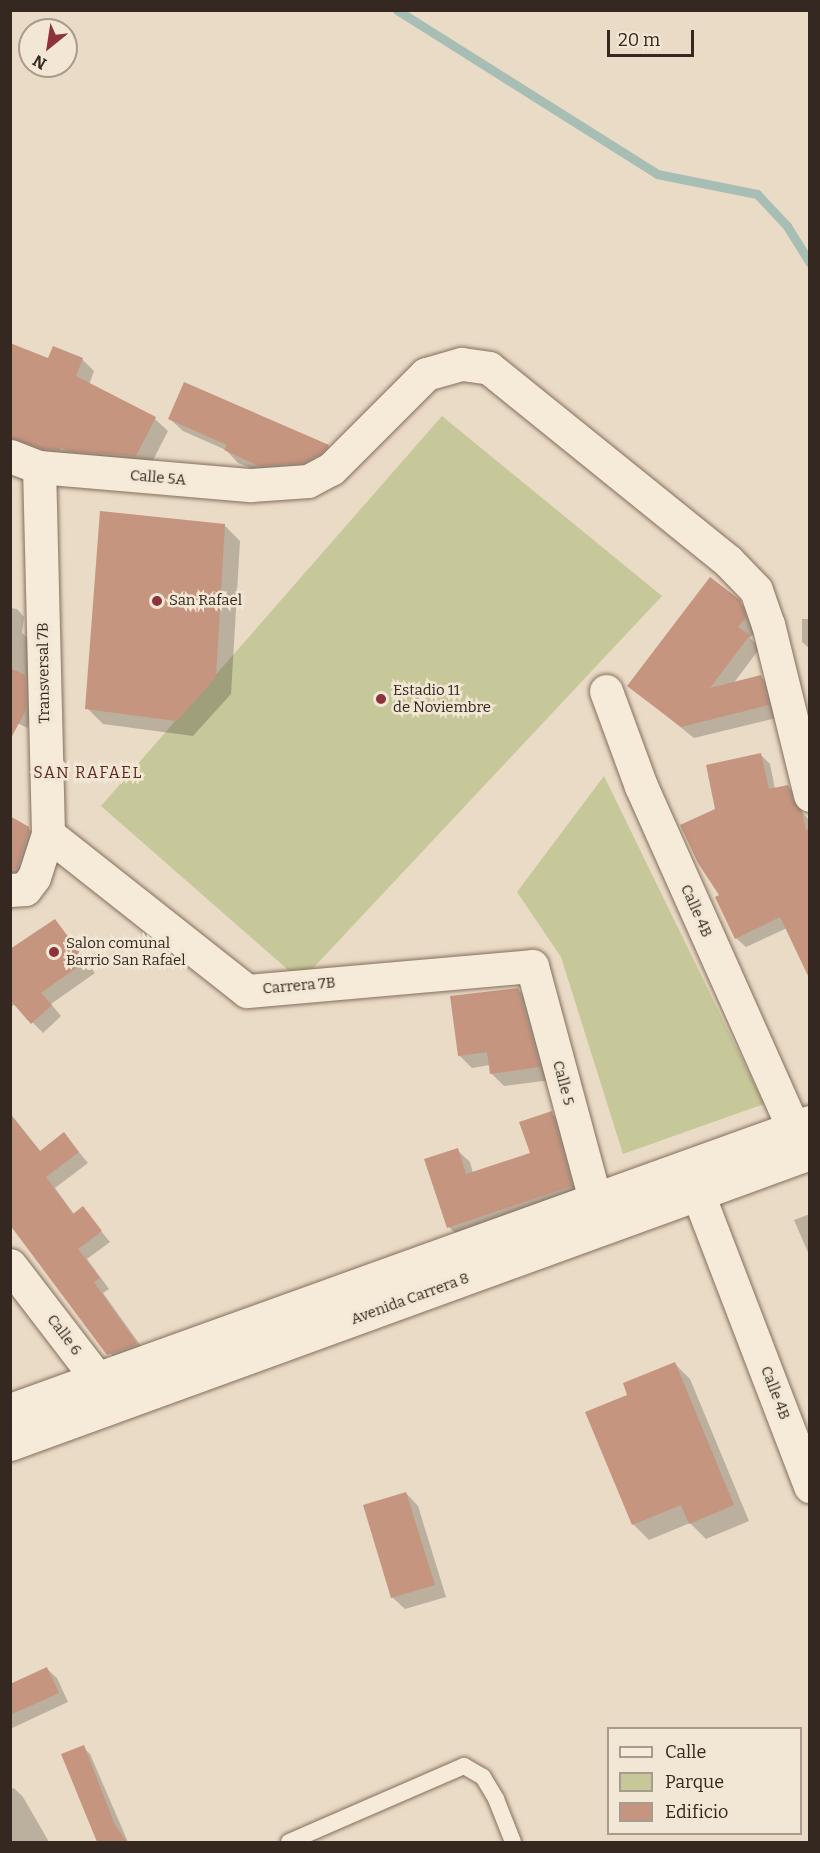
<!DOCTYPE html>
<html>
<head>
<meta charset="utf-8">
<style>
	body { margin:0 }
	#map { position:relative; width:820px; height:1853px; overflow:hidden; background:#eadbc6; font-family:Bitter,serif }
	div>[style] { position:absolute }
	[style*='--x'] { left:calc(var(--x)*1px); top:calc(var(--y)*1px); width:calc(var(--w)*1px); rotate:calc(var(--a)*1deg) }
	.green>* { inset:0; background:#c7c89a }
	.shadow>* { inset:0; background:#0003 }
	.stream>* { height:9px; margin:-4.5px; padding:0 4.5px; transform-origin:4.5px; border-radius:4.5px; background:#a7beb5 }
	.building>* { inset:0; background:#c5957f }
	.roads { filter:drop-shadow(0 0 2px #846e5d) drop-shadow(0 0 2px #846e5d) }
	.lane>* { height:16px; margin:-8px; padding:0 8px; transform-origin:8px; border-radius:8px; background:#f6ead8 }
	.street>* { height:33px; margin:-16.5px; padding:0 16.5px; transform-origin:16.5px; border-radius:16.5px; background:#f6ead8 }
	.secondary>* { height:33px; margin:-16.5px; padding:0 16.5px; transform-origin:16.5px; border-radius:16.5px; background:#f6ead8 }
	.dots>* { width:16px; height:16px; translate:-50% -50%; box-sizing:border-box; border:3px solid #f2e7d4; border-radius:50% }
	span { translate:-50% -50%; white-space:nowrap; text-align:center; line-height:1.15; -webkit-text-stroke:5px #f2e7d4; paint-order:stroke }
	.street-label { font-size:15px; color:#352820 }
	.poi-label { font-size:15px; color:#352820 }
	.left { translate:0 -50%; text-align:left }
	.neighbourhood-label { font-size:16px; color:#5e2923; letter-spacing:1.5px }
	.frame { position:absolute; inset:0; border:12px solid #352820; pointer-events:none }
	.legend { position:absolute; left:607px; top:1727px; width:195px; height:108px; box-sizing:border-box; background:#f2e7d4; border:2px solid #a69b8c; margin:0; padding:8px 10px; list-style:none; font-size:18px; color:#352820 }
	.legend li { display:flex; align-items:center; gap:12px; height:30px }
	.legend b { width:30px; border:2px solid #a69b8c }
	.north { position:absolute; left:18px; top:18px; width:60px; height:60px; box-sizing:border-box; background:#f2e7d4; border:2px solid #a69b8c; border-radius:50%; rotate:210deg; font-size:16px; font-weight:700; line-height:24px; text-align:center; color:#352820 }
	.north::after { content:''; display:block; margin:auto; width:21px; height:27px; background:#8e323c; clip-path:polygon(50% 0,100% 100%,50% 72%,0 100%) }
	.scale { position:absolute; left:607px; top:30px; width:87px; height:27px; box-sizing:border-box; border:3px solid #352820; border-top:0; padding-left:8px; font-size:18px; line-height:21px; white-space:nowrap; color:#352820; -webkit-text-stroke:4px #f2e7d4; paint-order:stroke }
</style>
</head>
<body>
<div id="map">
	<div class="green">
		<div style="clip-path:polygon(442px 416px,662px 596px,301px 981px,101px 806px)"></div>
		<div style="clip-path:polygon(604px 776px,764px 1104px,623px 1154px,561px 957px,517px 892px)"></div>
	</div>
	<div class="shadow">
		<div style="clip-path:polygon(82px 359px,94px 371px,89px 385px,155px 419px,168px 431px,149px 468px,81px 462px,10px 443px,10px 375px,49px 360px)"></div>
		<div style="clip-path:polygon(170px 419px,328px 446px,340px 458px,273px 477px,238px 463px,226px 450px,183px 431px)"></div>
		<div style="clip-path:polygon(224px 525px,240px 541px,231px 694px,193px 736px,103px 724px,87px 708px)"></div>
		<div style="clip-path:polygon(739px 601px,751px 614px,757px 629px,750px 638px,760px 648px,733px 684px,761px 677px,773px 689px,780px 717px,694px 738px,629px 686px)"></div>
		<div style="clip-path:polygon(10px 608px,17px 609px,24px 617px,22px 633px,31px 641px,33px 717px,27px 728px,10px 719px)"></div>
		<div style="clip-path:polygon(802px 619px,810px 619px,810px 649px,802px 642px)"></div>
		<div style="clip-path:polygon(760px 754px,770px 764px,775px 789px,788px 786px,797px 796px,801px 811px,810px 821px,810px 875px,787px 928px,746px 947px,736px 938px,717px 810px)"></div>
		<div style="clip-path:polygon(10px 817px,28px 828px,39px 839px,26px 881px,10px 872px)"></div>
		<div style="clip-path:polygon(55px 920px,95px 973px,51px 1004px,61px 1016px,43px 1033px,15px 1004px,10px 1008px,10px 951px)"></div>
		<div style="clip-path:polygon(518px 989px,530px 1002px,551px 1080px,504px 1086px,491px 1073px,490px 1065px,472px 1068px,459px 1055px)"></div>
		<div style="clip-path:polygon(10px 1113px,41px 1152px,64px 1134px,88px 1163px,55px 1188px,74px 1214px,82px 1208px,110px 1242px,87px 1259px,109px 1289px,103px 1293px,146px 1353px,119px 1364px,10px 1222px)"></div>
		<div style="clip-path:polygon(551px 1113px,564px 1125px,584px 1198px,461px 1239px,449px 1227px,457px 1150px,470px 1162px,473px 1173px,532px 1154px)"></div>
		<div style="clip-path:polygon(810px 1214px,810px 1257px,794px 1220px)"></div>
		<div style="clip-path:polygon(674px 1363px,690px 1379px,749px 1521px,706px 1539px,690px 1523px,649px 1540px,633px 1524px)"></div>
		<div style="clip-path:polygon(406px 1493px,418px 1506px,446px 1597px,405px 1609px,392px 1597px)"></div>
		<div style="clip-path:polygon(47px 1669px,57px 1678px,68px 1702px,10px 1729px,10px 1685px)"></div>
		<div style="clip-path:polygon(83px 1747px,90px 1754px,128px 1842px,99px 1842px,63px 1755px)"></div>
		<div style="clip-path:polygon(14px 1788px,23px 1797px,49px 1842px,10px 1842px,10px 1790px)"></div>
	</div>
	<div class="stream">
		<div style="--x:397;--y:10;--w:307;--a:32.2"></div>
		<div style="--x:657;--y:174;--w:102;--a:11.3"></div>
		<div style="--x:757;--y:194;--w:44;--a:46.8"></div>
		<div style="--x:787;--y:226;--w:44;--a:58.1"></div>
	</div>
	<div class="building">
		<div style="clip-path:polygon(10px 343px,48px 358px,53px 346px,83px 358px,76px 376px,156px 417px,136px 456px,67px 451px,61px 447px,60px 450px,43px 449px,10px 437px)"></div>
		<div style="clip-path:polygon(184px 382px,329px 445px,320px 454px,303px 463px,259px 466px,224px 450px,227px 445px,168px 419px)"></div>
		<div style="clip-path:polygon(100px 511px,225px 524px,216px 677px,177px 721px,85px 709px)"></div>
		<div style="clip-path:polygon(710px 577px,740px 600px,746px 617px,738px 627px,750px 635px,710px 688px,761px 675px,769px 705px,681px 727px,627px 686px)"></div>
		<div style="clip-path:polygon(10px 668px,25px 675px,26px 710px,10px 740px)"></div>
		<div style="clip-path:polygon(761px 753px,769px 789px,788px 785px,792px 800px,802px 811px,806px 830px,810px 829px,810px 980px,780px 917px,735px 939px,715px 897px,719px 895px,698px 863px,680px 825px,715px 809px,706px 765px)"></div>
		<div style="clip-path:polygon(10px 816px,29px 827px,29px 831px,17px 868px,10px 871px)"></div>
		<div style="clip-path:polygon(55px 919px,86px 961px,41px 993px,52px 1005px,31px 1024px,10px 1000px,10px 949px)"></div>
		<div style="clip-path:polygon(518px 988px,540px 1067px,490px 1074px,487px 1052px,458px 1056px,450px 996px)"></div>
		<div style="clip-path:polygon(552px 1111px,572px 1186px,447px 1228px,424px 1159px,458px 1148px,466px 1174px,530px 1153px,519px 1122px)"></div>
		<div style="clip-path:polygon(10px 1114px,40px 1151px,64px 1132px,79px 1152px,46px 1177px,73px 1214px,83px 1206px,102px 1231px,78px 1249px,100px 1278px,94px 1282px,137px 1343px,132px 1346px,107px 1355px,10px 1225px)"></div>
		<div style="clip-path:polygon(675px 1362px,734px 1505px,689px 1524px,681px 1505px,632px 1525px,585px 1412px,627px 1395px,623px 1383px)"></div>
		<div style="clip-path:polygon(406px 1492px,435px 1585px,391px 1598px,363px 1505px)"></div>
		<div style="clip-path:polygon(47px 1667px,59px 1693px,10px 1715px,10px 1684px)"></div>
		<div style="clip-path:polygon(84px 1745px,115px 1825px,127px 1842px,97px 1842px,61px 1754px)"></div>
	</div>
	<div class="roads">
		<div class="lane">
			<div style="--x:289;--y:1842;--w:191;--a:-23.5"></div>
			<div style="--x:464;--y:1766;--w:22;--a:30"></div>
			<div style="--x:483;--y:1777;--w:26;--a:59"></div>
			<div style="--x:496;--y:1799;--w:46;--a:68.4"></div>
		</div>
		<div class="street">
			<div style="--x:10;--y:456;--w:31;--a:21"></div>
			<div style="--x:39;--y:467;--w:213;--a:4.9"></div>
			<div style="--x:251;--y:485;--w:57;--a:-4"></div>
			<div style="--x:308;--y:481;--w:26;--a:-28"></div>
			<div style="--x:331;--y:469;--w:134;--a:-45"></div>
			<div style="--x:426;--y:374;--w:37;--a:-16"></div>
			<div style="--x:462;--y:364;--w:27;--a:8"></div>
			<div style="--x:489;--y:368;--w:307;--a:38.9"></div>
			<div style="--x:728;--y:561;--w:40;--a:46"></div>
			<div style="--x:756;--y:590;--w:36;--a:71"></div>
			<div style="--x:768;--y:624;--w:176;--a:76.2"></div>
			<div style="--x:606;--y:691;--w:101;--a:69.8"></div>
			<div style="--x:641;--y:786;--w:374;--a:66"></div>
			<div style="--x:48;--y:834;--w:253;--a:38.3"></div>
			<div style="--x:247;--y:991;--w:286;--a:-5"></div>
			<div style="--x:532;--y:966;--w:241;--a:74.9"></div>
			<div style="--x:10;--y:890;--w:15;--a:-4"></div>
			<div style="--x:25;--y:889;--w:15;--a:-53"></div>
			<div style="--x:34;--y:877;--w:45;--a:-72"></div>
			<div style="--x:48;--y:834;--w:367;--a:-91.4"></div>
			<div style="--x:688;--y:1168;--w:341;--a:69"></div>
			<div style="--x:10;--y:1265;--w:141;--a:52.5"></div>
			<div style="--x:96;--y:1377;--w:28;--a:63"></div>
		</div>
		<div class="secondary">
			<div style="--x:10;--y:1410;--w:850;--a:-19.8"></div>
			<div style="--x:10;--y:1444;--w:851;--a:-19.99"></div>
		</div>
	</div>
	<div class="dots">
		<div style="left:157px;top:601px;background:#8e323c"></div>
		<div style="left:381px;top:699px;background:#8e323c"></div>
		<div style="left:54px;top:952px;background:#8e323c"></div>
	</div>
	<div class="street-label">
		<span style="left:158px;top:478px;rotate:5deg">Calle 5A</span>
		<span style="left:44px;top:673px;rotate:-91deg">Transversal 7B</span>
		<span style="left:696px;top:911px;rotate:66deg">Calle 4B</span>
		<span style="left:299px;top:986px;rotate:-5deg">Carrera 7B</span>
		<span style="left:563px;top:1083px;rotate:75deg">Calle 5</span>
		<span style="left:410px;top:1299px;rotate:-20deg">Avenida Carrera 8</span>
		<span style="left:64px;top:1335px;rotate:53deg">Calle 6</span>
		<span style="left:775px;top:1393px;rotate:69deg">Calle 4B</span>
	</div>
	<div class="poi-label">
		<span class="left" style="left:169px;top:601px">San Rafael</span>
		<span class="left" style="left:393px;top:699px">Estadio 11<br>de Noviembre</span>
		<span class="left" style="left:66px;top:952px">Salon comunal<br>Barrio San Rafael</span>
	</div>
	<div class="neighbourhood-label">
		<span style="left:88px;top:773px">SAN RAFAEL</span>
	</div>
	<div class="frame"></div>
	<ul class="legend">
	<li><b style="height:8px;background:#f6ead8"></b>Calle</li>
	<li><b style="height:16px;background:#c7c89a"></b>Parque</li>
	<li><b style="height:16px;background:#c5957f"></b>Edificio</li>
	</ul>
	<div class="north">N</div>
	<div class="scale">20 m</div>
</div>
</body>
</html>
